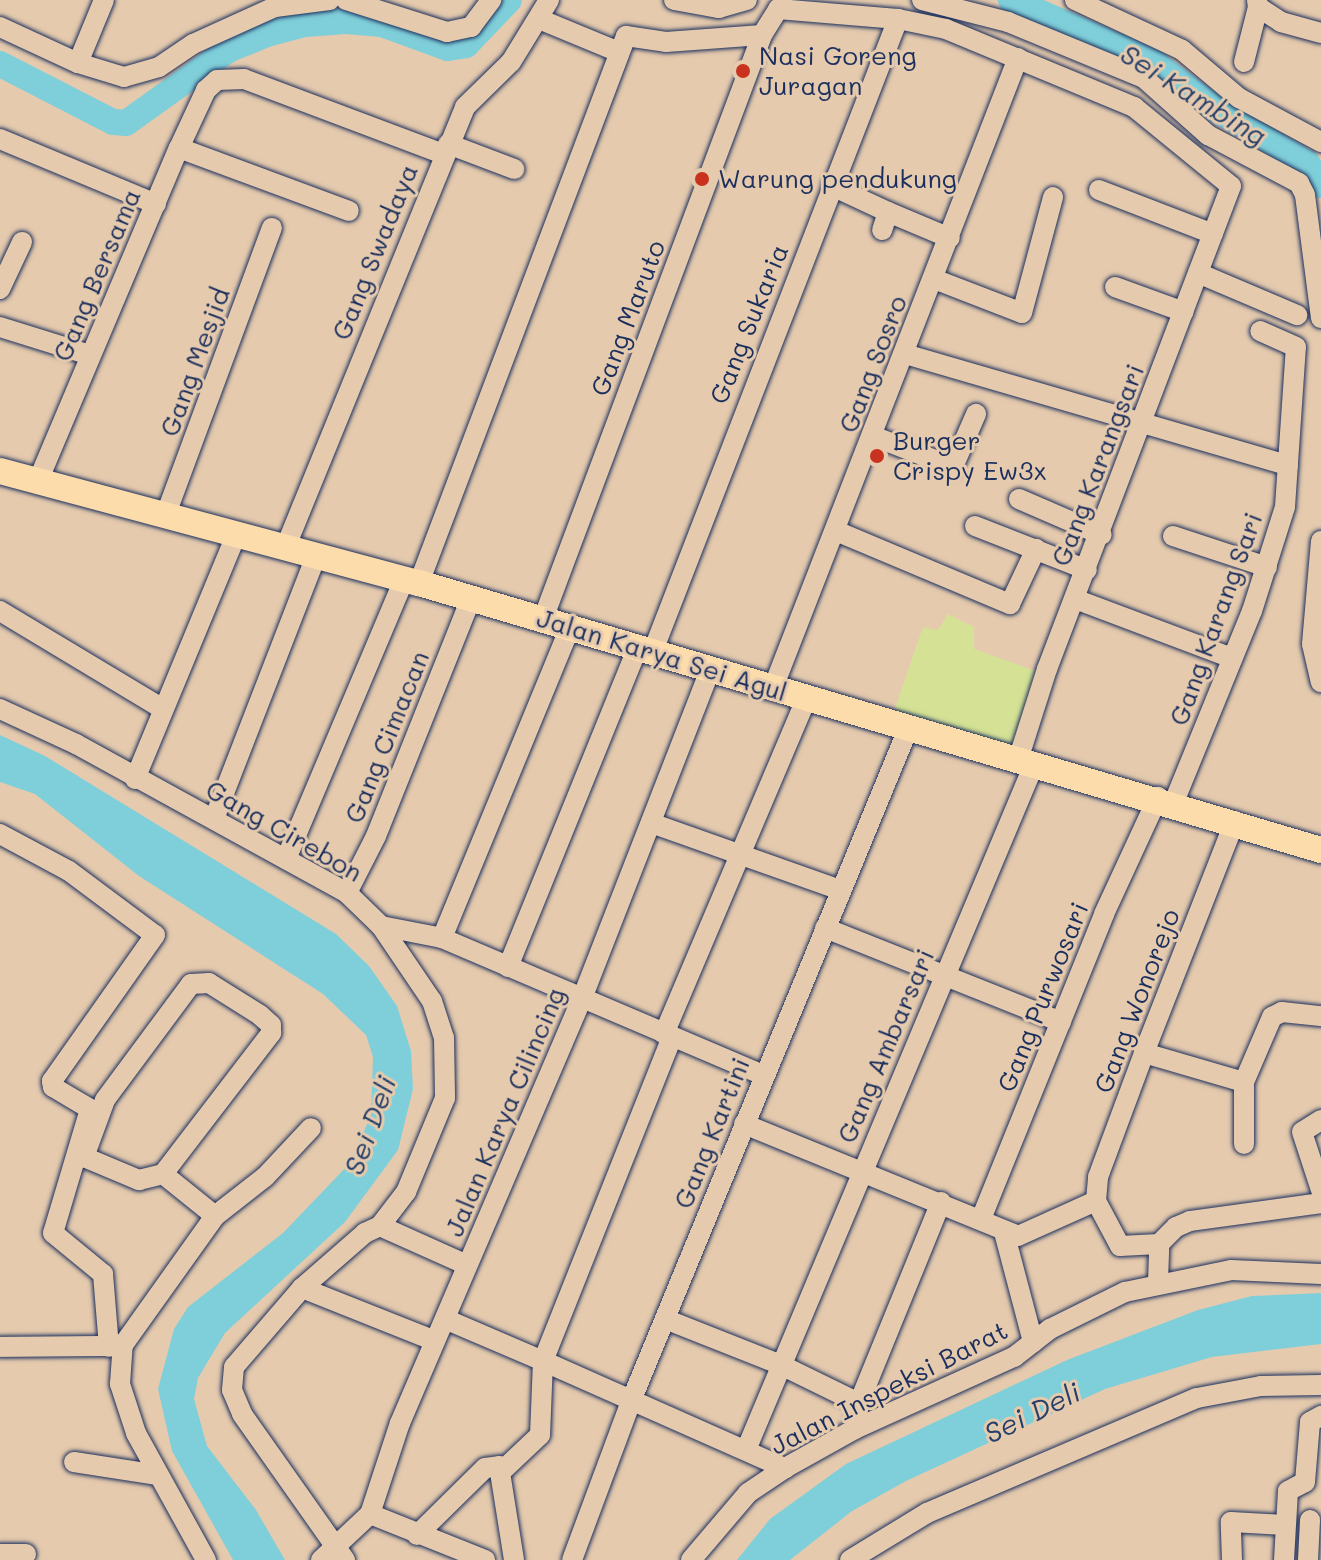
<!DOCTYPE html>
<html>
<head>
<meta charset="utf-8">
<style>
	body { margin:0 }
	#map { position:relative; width:1321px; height:1560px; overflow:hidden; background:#e5caad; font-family:Mali,sans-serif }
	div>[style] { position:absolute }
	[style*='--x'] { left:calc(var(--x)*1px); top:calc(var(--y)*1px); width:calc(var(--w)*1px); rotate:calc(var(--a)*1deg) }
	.green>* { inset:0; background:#d5e295 }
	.water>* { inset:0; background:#7fcfda }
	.river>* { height:26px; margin:-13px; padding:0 13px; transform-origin:13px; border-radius:13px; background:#7fcfda }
	.roads { filter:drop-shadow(0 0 2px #1b2f5e) drop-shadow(0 0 2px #1b2f5e) }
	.minor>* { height:20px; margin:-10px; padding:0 10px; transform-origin:10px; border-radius:10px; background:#e5caad }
	.major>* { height:26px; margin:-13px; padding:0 13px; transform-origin:13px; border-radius:13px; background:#fddcac }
	.dots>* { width:22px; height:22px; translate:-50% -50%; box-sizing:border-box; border:4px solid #e5caad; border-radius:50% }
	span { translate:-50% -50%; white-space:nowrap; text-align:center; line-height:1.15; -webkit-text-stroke:6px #e5caad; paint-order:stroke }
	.poi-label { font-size:26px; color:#1b2f5e }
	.left { translate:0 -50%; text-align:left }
	.street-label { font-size:26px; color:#1b2f5e }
	.water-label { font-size:28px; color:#253f6a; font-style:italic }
</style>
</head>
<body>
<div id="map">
	<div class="green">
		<div style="clip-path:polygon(948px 614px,974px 627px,974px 649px,1041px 673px,1016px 751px,892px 717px,923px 627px,938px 630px)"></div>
	</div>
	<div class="water">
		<div style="clip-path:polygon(0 735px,45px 756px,336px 934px,369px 966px,397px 1006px,411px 1051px,413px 1089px,398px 1150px,345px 1222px,225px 1333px,198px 1378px,194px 1399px,207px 1446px,256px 1510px,285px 1560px,233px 1560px,172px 1451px,158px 1389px,174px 1329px,188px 1307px,283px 1233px,350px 1163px,371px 1115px,373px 1057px,366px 1035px,323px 994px,139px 876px,35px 794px,0 782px)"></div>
		<div style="clip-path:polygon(1321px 1293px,1321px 1344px,1212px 1357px,1105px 1389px,906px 1481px,852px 1511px,790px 1560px,737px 1560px,770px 1519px,846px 1464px,1067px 1360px,1198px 1310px,1252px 1296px)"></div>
	</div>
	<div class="river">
		<div style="--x:1011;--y:0;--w:154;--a:23.4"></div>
		<div style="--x:1152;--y:61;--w:81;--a:37"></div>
		<div style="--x:1217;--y:110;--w:104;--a:30.5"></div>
		<div style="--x:1307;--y:163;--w:26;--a:58"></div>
		<div style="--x:0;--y:64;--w:127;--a:27.2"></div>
		<div style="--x:113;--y:122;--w:13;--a:4"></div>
		<div style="--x:126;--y:123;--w:125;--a:-35.6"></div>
		<div style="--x:228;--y:50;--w:42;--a:-22.3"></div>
		<div style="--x:267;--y:34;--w:39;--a:-15"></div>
		<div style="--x:305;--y:24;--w:41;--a:-4.2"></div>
		<div style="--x:346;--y:21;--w:36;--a:5"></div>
		<div style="--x:382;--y:24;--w:70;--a:20"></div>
		<div style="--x:448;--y:48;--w:18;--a:-9"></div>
		<div style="--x:466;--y:45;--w:62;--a:-46.3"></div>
	</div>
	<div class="roads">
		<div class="minor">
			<div style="--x:346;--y:0;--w:106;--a:17.6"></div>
			<div style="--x:447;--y:32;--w:25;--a:-12"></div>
			<div style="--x:471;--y:27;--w:34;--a:-53"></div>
			<div style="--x:674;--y:0;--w:46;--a:10.1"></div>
			<div style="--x:719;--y:8;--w:29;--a:-16"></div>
			<div style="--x:922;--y:0;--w:89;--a:14.3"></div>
			<div style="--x:1008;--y:22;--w:147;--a:22.4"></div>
			<div style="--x:1144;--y:78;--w:86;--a:41.7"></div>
			<div style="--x:1208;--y:135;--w:103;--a:27.8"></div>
			<div style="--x:1299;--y:183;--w:13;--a:63"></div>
			<div style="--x:1305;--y:195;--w:124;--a:82.6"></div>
			<div style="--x:1075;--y:0;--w:118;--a:25"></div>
			<div style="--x:1182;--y:50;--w:75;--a:40.1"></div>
			<div style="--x:1239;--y:98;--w:93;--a:28.2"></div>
			<div style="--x:1257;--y:0;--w:7;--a:82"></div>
			<div style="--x:1258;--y:7;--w:27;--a:33"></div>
			<div style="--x:1281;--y:22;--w:41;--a:15.4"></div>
			<div style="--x:539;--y:19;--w:87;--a:22.4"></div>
			<div style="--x:0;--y:27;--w:86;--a:24.8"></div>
			<div style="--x:78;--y:63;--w:48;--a:16.9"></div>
			<div style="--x:124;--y:77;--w:36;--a:-16"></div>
			<div style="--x:159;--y:67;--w:41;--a:-34.1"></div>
			<div style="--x:193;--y:44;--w:90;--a:-24.3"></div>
			<div style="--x:275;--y:7;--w:55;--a:-7.3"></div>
			<div style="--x:1244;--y:62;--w:57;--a:-75.7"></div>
			<div style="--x:78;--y:63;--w:68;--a:-67.6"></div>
			<div style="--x:0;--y:139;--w:169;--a:22.6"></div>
			<div style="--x:448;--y:144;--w:71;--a:20.7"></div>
			<div style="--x:179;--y:148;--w:181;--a:20.3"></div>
			<div style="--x:832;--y:186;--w:62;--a:24.9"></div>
			<div style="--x:888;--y:212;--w:19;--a:108"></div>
			<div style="--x:1099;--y:190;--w:122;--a:21.1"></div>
			<div style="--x:888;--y:212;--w:67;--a:22.8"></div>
			<div style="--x:1198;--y:273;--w:108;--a:23"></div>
			<div style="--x:934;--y:279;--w:94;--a:21.1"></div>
			<div style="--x:1022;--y:313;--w:120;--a:-75"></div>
			<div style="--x:1115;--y:287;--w:73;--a:19.9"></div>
			<div style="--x:0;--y:289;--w:52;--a:-64.9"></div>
			<div style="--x:0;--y:327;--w:94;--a:17.3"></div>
			<div style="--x:905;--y:354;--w:399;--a:16.2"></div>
			<div style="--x:873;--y:436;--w:86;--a:21.2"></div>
			<div style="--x:953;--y:467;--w:58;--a:-66.5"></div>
			<div style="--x:38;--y:481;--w:362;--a:-67.1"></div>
			<div style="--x:179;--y:148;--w:64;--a:-65"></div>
			<div style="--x:206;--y:90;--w:15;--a:-42"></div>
			<div style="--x:217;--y:80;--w:27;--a:-2"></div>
			<div style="--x:244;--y:79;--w:214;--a:20.6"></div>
			<div style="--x:1019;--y:499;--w:90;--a:23.4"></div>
			<div style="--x:166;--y:514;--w:305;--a:-69.7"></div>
			<div style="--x:975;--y:526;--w:120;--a:21.4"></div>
			<div style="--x:836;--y:531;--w:189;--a:22.8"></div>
			<div style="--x:1010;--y:604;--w:61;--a:-64.7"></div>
			<div style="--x:1173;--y:536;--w:99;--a:18.3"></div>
			<div style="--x:1321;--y:541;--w:103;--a:95"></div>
			<div style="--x:1312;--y:644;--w:39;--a:77"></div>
			<div style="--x:286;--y:546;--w:474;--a:-67.8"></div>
			<div style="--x:465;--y:107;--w:64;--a:-44.4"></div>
			<div style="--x:511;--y:62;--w:73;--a:-58.5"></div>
			<div style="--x:419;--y:583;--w:585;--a:-69.27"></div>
			<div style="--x:626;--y:36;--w:40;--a:8.5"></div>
			<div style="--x:666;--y:42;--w:96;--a:-4.2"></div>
			<div style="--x:1075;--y:599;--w:168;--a:20.6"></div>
			<div style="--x:0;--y:611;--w:190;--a:31"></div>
			<div style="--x:543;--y:619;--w:624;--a:-69.44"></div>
			<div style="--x:762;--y:35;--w:31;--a:-58"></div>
			<div style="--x:778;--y:9;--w:120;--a:4.8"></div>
			<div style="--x:898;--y:19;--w:49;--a:11.8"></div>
			<div style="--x:946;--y:29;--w:204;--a:22.5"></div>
			<div style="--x:1134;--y:107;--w:125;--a:39.2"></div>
			<div style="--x:1231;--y:186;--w:517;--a:110.85"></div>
			<div style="--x:1047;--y:669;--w:92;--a:107.7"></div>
			<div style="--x:653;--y:651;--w:678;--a:-68.81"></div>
			<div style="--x:773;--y:688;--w:676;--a:-68.75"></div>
			<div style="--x:0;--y:709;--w:84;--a:24.7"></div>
			<div style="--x:76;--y:744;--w:309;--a:28.8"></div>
			<div style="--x:347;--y:893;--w:47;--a:44.1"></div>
			<div style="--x:381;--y:926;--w:91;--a:55.8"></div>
			<div style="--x:432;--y:1001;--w:39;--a:72"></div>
			<div style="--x:444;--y:1038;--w:60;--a:89"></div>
			<div style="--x:445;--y:1098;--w:102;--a:112.5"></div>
			<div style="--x:406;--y:1192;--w:43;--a:127.4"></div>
			<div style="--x:380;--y:1226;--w:17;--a:155"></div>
			<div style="--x:365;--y:1233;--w:84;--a:138.9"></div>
			<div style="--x:302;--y:1288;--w:104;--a:130.7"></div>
			<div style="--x:234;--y:1367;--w:23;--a:95"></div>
			<div style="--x:232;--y:1390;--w:26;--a:67"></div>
			<div style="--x:242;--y:1414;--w:179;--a:54.8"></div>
			<div style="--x:135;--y:779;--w:266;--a:-67.5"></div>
			<div style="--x:1174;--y:802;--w:206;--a:-67.8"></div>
			<div style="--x:1252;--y:611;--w:109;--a:-72.4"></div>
			<div style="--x:1285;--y:507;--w:160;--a:-86.1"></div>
			<div style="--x:1296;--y:347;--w:39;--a:-156"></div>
			<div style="--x:214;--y:819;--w:282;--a:-68.8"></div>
			<div style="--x:651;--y:823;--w:201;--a:19.5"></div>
			<div style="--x:0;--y:834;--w:78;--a:28.2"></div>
			<div style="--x:69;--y:871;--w:107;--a:36.7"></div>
			<div style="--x:155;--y:935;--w:179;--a:125.2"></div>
			<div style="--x:52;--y:1081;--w:6;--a:81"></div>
			<div style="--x:53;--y:1087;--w:43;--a:30.7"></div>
			<div style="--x:90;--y:1109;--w:129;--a:106.6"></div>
			<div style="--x:53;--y:1233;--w:65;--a:39.4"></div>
			<div style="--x:103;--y:1274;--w:73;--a:85.3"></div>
			<div style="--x:286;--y:859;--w:304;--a:-67.1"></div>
			<div style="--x:347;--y:893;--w:64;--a:-63"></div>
			<div style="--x:376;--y:836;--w:256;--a:-68.2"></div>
			<div style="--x:381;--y:926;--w:62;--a:11.1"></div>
			<div style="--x:442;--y:938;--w:349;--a:23.1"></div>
			<div style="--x:825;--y:928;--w:254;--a:21.7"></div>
			<div style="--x:442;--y:938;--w:336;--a:-67.6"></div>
			<div style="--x:508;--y:967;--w:345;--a:-67.9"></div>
			<div style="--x:664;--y:1034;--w:364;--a:-67"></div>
			<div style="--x:672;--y:1037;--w:349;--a:111.7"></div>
			<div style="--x:543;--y:1361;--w:265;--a:23.9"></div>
			<div style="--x:1144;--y:1053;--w:104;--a:16.2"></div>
			<div style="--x:1321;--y:1120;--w:22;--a:148"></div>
			<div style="--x:1302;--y:1132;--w:61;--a:71.9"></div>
			<div style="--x:744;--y:1124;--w:296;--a:22.2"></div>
			<div style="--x:1018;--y:1236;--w:85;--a:-24.2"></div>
			<div style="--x:1244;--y:1144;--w:62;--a:-90"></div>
			<div style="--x:1244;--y:1082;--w:71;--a:-66.7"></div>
			<div style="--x:1272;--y:1017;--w:11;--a:-27"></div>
			<div style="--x:1282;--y:1012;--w:39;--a:6"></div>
			<div style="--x:163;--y:1174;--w:178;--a:-52.5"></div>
			<div style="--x:271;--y:1033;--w:8;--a:-90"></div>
			<div style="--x:271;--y:1025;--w:15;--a:-138"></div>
			<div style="--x:260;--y:1015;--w:60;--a:-147.9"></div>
			<div style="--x:209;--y:983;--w:18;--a:177"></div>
			<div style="--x:191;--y:984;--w:144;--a:126.6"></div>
			<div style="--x:105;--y:1100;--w:61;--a:110.2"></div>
			<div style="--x:84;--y:1157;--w:60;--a:22.7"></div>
			<div style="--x:139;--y:1180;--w:25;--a:-14"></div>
			<div style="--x:163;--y:1174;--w:67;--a:38.9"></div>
			<div style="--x:1096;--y:1201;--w:24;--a:-85"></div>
			<div style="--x:1098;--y:1177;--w:132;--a:-69.6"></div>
			<div style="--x:1144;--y:1053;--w:249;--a:-68.6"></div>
			<div style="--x:1096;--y:1201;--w:51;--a:61.9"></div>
			<div style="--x:1120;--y:1246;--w:39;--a:-3"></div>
			<div style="--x:981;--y:1219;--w:329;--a:-68"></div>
			<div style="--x:1104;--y:914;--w:129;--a:-65.2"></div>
			<div style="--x:380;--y:1226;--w:95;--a:24.1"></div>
			<div style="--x:1004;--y:1232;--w:114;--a:75.2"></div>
			<div style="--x:1158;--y:1282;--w:38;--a:-88"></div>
			<div style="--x:1159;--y:1244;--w:24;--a:-45"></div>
			<div style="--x:1176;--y:1227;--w:15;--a:-23"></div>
			<div style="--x:1190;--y:1221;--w:132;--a:-7.8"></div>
			<div style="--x:302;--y:1288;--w:143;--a:21.7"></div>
			<div style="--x:445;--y:1319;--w:107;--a:23.2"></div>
			<div style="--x:543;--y:1361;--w:74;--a:92.3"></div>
			<div style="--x:540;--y:1435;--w:51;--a:136.6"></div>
			<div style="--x:665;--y:1319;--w:125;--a:21.6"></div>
			<div style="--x:781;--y:1365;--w:87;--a:26"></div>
			<div style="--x:0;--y:1347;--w:119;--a:-0.5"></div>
			<div style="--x:855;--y:1429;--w:26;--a:-81"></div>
			<div style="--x:859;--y:1403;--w:217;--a:-67.8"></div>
			<div style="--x:746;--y:1450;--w:746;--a:-67.21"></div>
			<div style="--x:74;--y:1462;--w:85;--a:8.8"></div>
			<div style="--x:370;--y:1514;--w:124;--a:21.8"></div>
			<div style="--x:417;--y:1535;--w:95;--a:-44.6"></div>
			<div style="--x:485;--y:1468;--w:14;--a:-8"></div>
			<div style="--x:499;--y:1466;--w:95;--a:80.9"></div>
			<div style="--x:0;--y:1554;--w:26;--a:0"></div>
			<div style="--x:206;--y:1560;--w:145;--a:-118.9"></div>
			<div style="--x:136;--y:1433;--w:52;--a:-108.1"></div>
			<div style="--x:120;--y:1384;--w:39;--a:-86"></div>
			<div style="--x:123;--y:1345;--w:158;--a:-54.5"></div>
			<div style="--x:215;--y:1216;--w:63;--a:-38"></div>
			<div style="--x:265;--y:1177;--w:67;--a:-46.8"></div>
			<div style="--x:321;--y:1560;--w:67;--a:-43.2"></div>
			<div style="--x:370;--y:1514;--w:96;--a:-71.8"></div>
			<div style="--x:400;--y:1423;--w:459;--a:-66.8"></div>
			<div style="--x:581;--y:1001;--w:357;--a:-68.7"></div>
			<div style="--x:572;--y:1560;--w:170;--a:-69.6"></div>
			<div style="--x:631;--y:1401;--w:727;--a:-67.6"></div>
			<div style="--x:691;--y:1560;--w:88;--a:-49.6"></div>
			<div style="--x:748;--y:1493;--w:45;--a:-34"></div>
			<div style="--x:785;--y:1468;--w:80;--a:-29.1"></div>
			<div style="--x:855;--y:1429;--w:175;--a:-24.4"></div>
			<div style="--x:1014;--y:1357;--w:46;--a:-37.9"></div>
			<div style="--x:1050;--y:1329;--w:84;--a:-26.3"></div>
			<div style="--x:1125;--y:1292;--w:108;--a:-11.7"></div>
			<div style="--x:1231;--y:1270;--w:90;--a:2.5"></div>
			<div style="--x:850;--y:1560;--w:90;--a:-31.4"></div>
			<div style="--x:927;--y:1513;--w:293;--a:-23.1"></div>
			<div style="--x:1197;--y:1398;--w:65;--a:-10.6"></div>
			<div style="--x:1261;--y:1386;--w:60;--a:-1"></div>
			<div style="--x:1232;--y:1560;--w:38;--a:-92"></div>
			<div style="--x:1231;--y:1522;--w:54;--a:3.2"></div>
			<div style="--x:1284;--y:1560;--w:69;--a:-86.7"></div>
			<div style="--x:1288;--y:1491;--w:19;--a:-28"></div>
			<div style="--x:1305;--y:1482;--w:60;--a:-85.2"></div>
			<div style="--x:1310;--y:1422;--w:13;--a:-29"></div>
			<div style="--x:1308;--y:1560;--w:40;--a:-87.1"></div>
		</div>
		<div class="major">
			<div style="--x:0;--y:471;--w:434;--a:15"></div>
			<div style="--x:419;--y:583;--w:941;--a:16.49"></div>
		</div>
	</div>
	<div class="dots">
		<div style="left:743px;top:71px;background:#c8321e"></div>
		<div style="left:702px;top:179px;background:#c8321e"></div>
		<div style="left:877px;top:456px;background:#c8321e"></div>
	</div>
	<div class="poi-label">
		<span class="left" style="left:759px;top:71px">Nasi Goreng<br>Juragan</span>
		<span class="left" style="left:718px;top:179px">Warung pendukung</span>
		<span class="left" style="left:893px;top:456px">Burger<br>Crispy Ew3x</span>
	</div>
	<div class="street-label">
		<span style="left:375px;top:252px;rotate:-68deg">Gang Swadaya</span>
		<span style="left:97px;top:275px;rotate:-67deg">Gang Bersama</span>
		<span style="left:628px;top:318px;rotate:-69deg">Gang Maruto</span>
		<span style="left:749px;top:324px;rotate:-68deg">Gang Sukaria</span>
		<span style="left:195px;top:362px;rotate:-70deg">Gang Mesjid</span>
		<span style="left:873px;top:364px;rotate:-69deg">Gang Sosro</span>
		<span style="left:1098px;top:465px;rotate:-69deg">Gang Karangsari</span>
		<span style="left:1216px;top:619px;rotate:-70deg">Gang Karang Sari</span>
		<span style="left:662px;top:655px;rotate:17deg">Jalan Karya Sei Agul</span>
		<span style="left:387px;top:737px;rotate:-68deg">Gang Cimacan</span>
		<span style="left:284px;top:831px;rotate:30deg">Gang Cirebon</span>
		<span style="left:1043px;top:997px;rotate:-68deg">Gang Purwosari</span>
		<span style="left:1137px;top:1001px;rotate:-69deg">Gang Wonorejo</span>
		<span style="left:886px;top:1046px;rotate:-67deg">Gang Ambarsari</span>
		<span style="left:505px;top:1112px;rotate:-67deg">Jalan Karya Cilincing</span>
		<span style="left:712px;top:1133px;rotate:-68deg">Gang Kartini</span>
		<span style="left:889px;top:1388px;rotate:-27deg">Jalan Inspeksi Barat</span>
	</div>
	<div class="water-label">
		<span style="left:1194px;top:94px;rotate:32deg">Sei Kambing</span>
		<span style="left:369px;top:1125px;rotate:-70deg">Sei Deli</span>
		<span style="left:1032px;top:1412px;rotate:-26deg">Sei Deli</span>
	</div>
</div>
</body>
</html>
